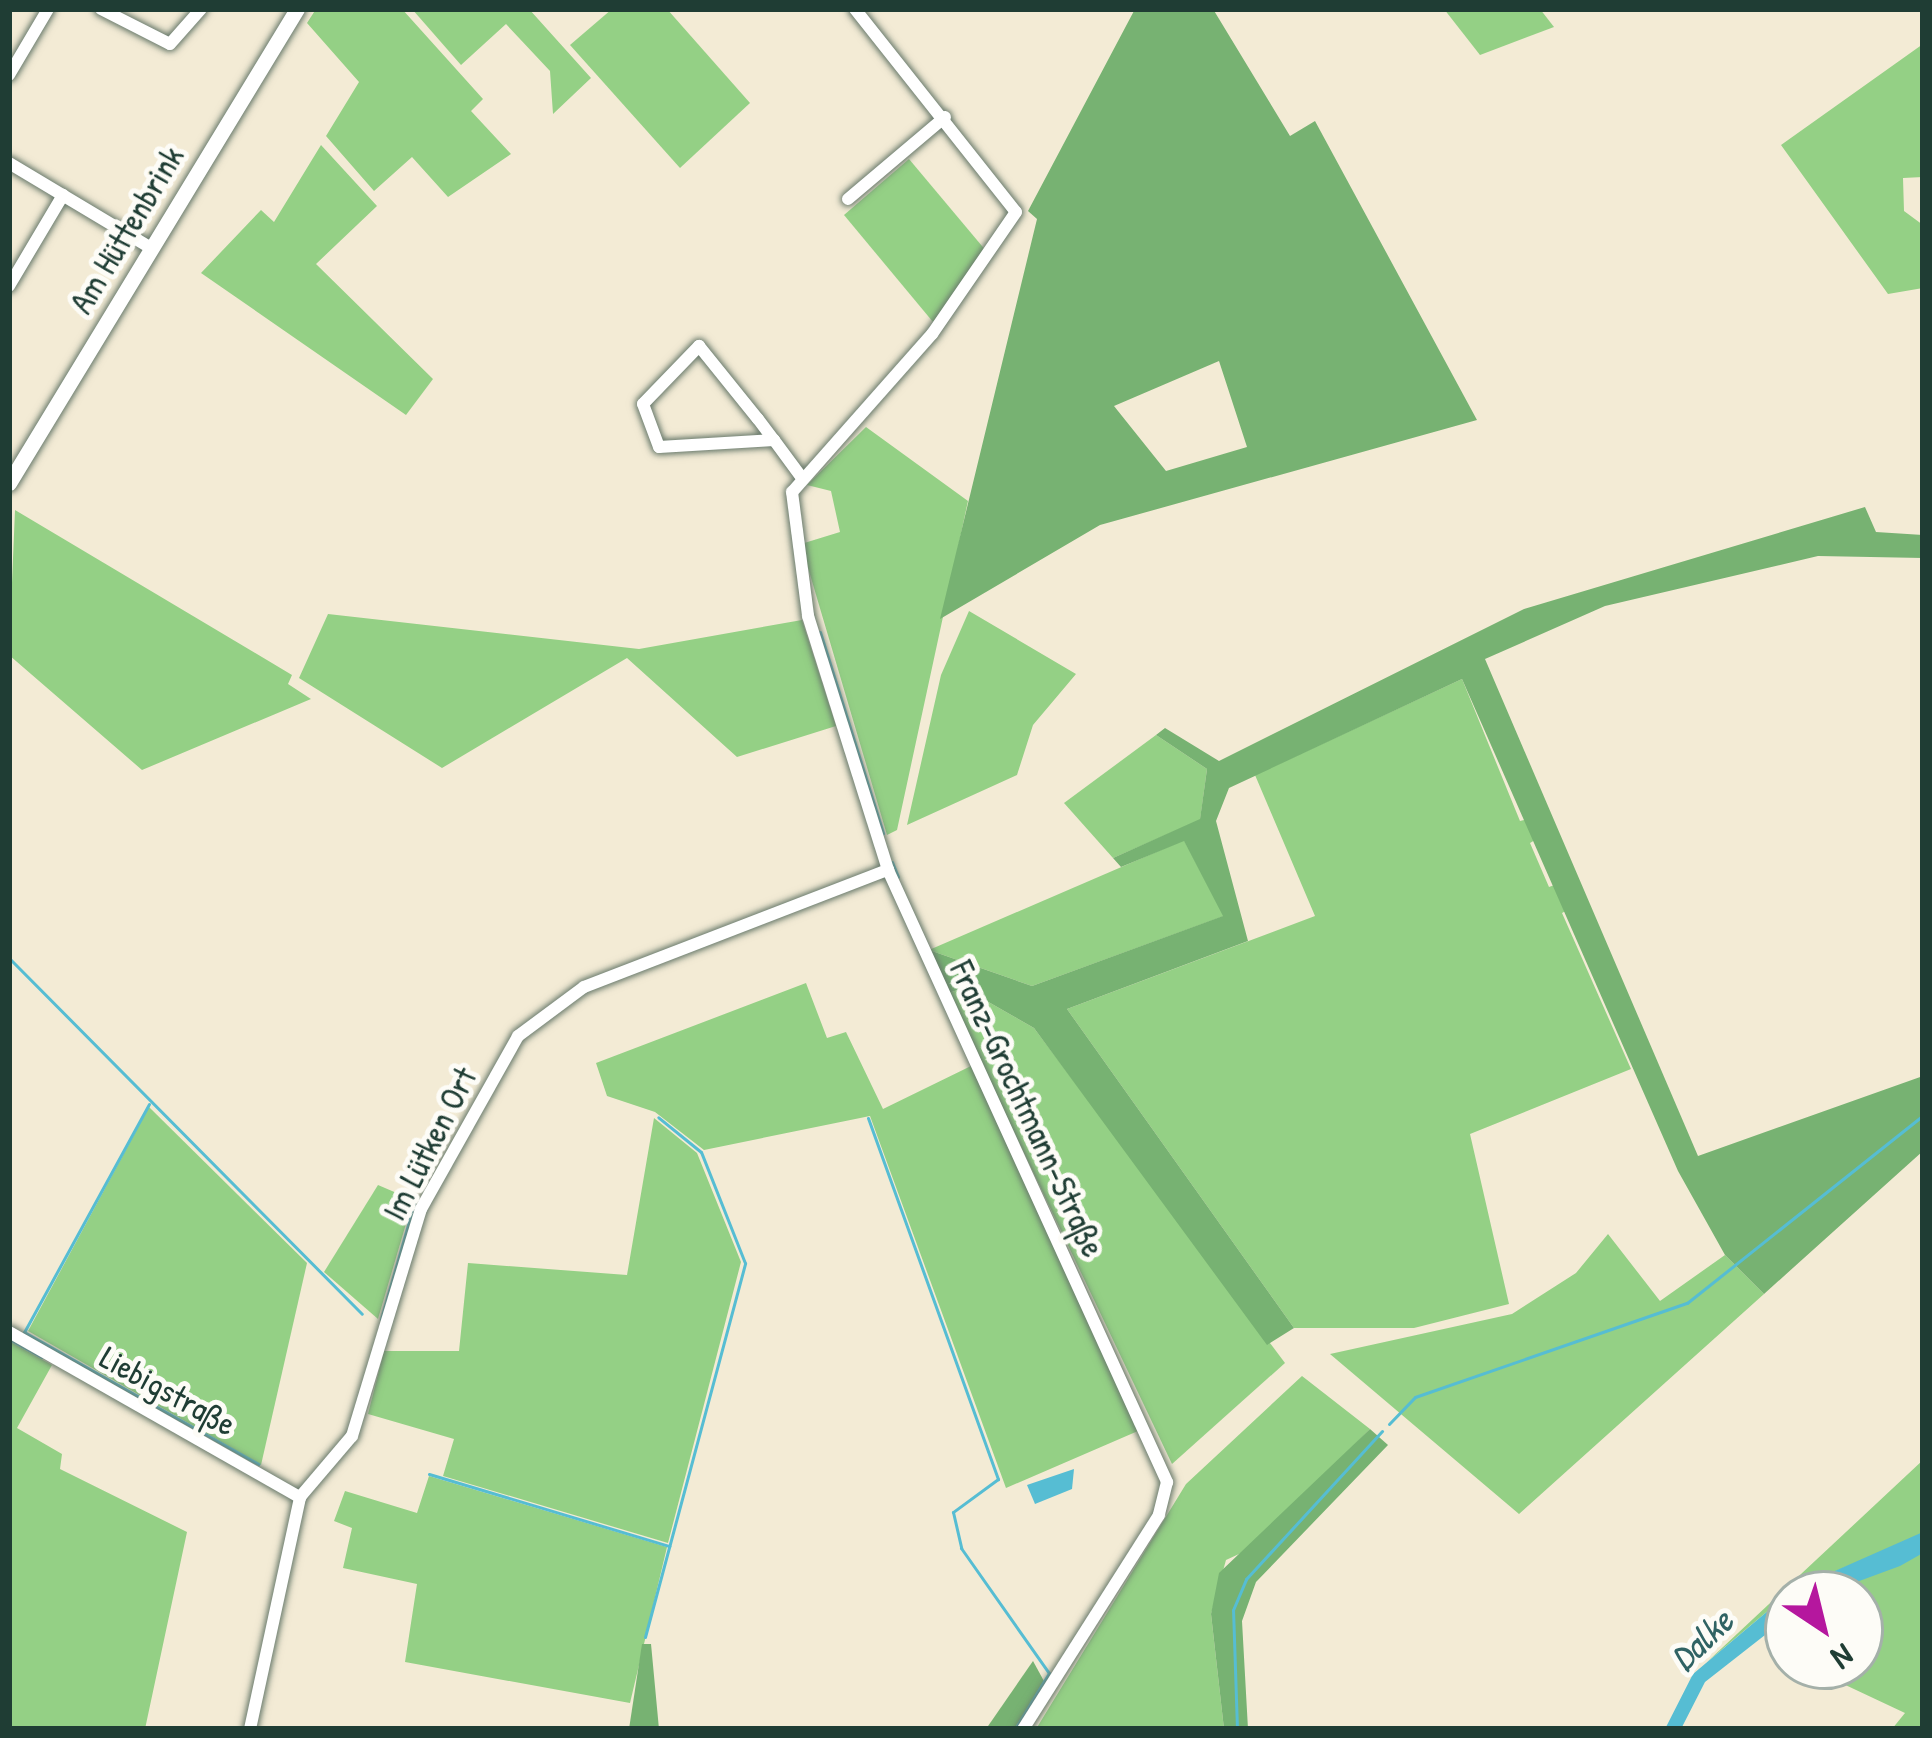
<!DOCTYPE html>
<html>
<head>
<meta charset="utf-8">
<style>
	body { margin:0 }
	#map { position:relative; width:1932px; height:1738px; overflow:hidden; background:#f3ebd5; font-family:"Patrick Hand",sans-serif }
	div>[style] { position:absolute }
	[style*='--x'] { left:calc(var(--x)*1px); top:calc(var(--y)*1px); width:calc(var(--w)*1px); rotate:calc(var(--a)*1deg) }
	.green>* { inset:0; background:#94d085 }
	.forest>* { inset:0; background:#77b272 }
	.water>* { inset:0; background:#56bdd3 }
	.stream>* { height:3px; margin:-1.5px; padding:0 1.5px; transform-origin:1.5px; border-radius:1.5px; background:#56bdd3 }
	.roads { filter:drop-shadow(0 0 3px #697a6c) drop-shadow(0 0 3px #697a6c) }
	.minor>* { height:12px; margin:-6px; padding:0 6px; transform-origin:6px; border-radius:6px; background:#fff }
	.tertiary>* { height:15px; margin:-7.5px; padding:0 7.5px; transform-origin:7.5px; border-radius:7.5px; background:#fff }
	span { translate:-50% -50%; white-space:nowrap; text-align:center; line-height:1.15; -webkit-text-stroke:10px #fdfcf7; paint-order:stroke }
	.street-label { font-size:33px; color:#1f3d34 }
	.water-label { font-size:36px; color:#306364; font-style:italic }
	.frame { position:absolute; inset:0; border:12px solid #1f3d34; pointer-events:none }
	.north { position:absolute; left:1764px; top:1570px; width:120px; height:120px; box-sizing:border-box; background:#fdfcf7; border:3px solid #a4b0a9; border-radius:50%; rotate:145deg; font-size:33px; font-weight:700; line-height:48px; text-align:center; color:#1f3d34 }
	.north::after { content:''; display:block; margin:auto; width:42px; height:54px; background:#b5179e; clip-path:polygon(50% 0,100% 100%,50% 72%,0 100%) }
</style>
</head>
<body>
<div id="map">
	<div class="green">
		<div style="clip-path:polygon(316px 9px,402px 9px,483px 99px,471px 111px,511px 154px,448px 197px,412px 157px,374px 191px,326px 136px,359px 82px,307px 23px)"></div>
		<div style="clip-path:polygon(412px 9px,529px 9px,591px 78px,553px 114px,550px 71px,506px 24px,461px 65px)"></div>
		<div style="clip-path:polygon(612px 9px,667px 9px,750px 103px,680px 168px,570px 45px)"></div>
		<div style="clip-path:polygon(1444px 9px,1540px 9px,1554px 27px,1480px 55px)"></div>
		<div style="clip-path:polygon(1923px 44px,1923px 177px,1903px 178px,1904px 211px,1923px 225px,1923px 288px,1888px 294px,1781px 145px)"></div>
		<div style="clip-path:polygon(321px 145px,377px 206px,316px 264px,433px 379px,406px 415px,201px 273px,261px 210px,274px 222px)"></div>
		<div style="clip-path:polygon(909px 159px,987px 252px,933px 322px,844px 215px)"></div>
		<div style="clip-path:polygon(866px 427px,968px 501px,897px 830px,887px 835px,801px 544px,840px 532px,831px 491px,807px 485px)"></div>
		<div style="clip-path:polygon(15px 510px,292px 675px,288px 684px,311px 699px,142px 770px,9px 655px)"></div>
		<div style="clip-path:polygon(969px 611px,1076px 674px,1033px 725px,1017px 775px,907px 825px,941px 675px)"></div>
		<div style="clip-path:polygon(328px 614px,639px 649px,802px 620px,836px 726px,737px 757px,627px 658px,442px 768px,299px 678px)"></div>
		<div style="clip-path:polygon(1462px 679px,1520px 821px,1532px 818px,1540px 837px,1530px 843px,1549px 887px,1560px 883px,1571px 908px,1562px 913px,1631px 1069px,1470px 1134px,1509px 1304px,1414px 1328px,1294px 1328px,1067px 1009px,1315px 916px,1255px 775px)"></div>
		<div style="clip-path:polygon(1156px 735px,1207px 769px,1200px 820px,1113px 858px,1064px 803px)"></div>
		<div style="clip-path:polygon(1184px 840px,1224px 916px,1032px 986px,929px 950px)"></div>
		<div style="clip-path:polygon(806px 983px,827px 1038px,846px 1032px,883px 1109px,971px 1066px,1138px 1431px,1006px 1488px,870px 1116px,704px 1150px,655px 1112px,607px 1096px,596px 1063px)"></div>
		<div style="clip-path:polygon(964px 988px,1034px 1028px,1285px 1363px,1172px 1464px,948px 993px)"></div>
		<div style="clip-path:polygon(149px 1107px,307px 1263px,261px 1465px,28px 1331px)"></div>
		<div style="clip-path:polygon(654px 1118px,697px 1153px,741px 1262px,668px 1543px,443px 1476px,454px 1439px,368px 1414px,384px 1351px,459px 1351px,468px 1263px,627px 1275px)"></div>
		<div style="clip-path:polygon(378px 1185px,413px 1200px,378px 1319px,324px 1272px)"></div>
		<div style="clip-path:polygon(1608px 1234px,1660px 1301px,1725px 1255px,1764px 1294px,1519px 1514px,1330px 1354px,1512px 1314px,1576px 1273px)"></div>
		<div style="clip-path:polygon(9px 1341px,52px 1365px,17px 1428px,62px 1454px,60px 1469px,187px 1532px,145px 1729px,9px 1729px)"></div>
		<div style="clip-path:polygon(1302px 1376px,1370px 1429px,1252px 1548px,1226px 1560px,1211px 1614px,1224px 1729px,1036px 1729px,1186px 1484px)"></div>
		<div style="clip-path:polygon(1923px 1460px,1920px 1535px,1794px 1589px,1707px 1662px)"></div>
		<div style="clip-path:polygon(429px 1476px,667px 1547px,630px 1703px,405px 1662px,417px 1584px,343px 1568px,352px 1528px,334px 1521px,345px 1491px,417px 1513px)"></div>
		<div style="clip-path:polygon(1923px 1553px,1923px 1729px,1892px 1729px,1905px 1713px,1805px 1666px,1860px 1666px,1860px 1594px,1824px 1594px)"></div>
	</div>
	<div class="forest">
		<div style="clip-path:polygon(evenodd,1135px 9px,1213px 9px,1290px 136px,1315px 121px,1477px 420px,1100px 525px,940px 619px,1037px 219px,1028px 211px,1135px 9px,1219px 361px,1247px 447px,1166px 471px,1114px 406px,1219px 361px)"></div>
		<div style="clip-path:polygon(1865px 507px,1876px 532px,1923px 535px,1923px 558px,1818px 556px,1605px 606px,1485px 659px,1698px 1156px,1923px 1076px,1923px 1151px,1764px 1294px,1725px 1255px,1678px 1171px,1462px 679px,1229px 788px,1216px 821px,1248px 941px,1067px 1009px,1294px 1328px,1267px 1345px,1034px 1028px,964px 988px,948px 993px,929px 950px,1032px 986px,1223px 916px,1184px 841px,1121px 867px,1113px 858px,1200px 819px,1207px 769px,1156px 735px,1165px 728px,1219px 761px,1524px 609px)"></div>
		<div style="clip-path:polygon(1370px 1429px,1388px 1445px,1256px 1582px,1242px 1621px,1248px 1729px,1224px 1729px,1211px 1614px,1219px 1573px)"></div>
		<div style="clip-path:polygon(642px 1644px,651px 1644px,659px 1729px,629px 1729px)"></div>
		<div style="clip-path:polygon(1033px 1661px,1045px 1683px,1014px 1729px,986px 1729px)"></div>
	</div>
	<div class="water">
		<div style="clip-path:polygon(1074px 1469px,1072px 1489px,1035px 1504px,1027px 1485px)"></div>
		<div style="clip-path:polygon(1923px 1532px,1923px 1553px,1900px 1566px,1824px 1594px,1788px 1594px,1788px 1617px,1705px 1682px,1681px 1729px,1665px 1729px,1693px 1674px,1794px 1589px)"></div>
	</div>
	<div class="stream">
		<div style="--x:820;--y:632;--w:211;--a:72.6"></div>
		<div style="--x:892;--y:862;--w:16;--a:68"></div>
		<div style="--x:9;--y:958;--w:501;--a:45.24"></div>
		<div style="--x:149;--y:1104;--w:260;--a:118.7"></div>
		<div style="--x:24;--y:1332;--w:269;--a:29.4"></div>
		<div style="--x:868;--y:1118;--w:384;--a:70.2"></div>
		<div style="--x:998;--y:1479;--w:56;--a:143.7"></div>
		<div style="--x:953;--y:1512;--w:37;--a:77"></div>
		<div style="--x:961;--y:1548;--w:153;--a:54.9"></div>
		<div style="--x:1049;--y:1673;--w:66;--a:121.3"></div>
		<div style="--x:381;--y:1319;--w:120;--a:-74"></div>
		<div style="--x:9;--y:1339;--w:37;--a:29"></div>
		<div style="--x:1389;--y:1424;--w:37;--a:-46"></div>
		<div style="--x:1415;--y:1397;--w:288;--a:-19.1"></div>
		<div style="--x:1687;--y:1303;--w:302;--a:-38.5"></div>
		<div style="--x:429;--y:1474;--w:251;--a:16.7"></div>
		<div style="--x:645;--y:1637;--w:387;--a:-75"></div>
		<div style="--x:745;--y:1263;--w:119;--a:-111.6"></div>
		<div style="--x:701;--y:1152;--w:55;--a:-140.9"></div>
		<div style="--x:1237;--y:1729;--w:119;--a:-91.9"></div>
		<div style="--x:1233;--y:1610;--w:34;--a:-67"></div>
		<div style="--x:1246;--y:1579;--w:201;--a:-47.4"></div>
	</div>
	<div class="roads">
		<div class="minor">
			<div style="--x:101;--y:9;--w:77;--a:26.9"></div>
			<div style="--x:170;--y:44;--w:47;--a:-48.5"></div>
			<div style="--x:855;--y:9;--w:259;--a:51.6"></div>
			<div style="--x:1016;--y:212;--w:148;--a:124.5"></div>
			<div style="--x:932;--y:334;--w:211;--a:131.5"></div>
			<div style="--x:792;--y:492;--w:125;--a:82.6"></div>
			<div style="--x:808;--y:616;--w:266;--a:72.5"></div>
			<div style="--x:888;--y:870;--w:673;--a:65.49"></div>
			<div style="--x:1167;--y:1482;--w:34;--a:104"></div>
			<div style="--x:1159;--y:1515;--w:254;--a:122.4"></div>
			<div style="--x:9;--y:75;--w:77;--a:-59.4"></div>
			<div style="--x:9;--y:163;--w:165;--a:30.9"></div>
			<div style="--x:848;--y:199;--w:127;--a:-40.2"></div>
			<div style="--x:9;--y:286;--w:106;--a:-59.3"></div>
			<div style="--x:774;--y:440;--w:115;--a:176.5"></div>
			<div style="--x:659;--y:447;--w:46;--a:-110.4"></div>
			<div style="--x:643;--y:404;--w:81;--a:-46"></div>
			<div style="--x:699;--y:346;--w:94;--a:51.1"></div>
			<div style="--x:758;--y:419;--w:26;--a:53"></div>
			<div style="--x:774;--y:440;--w:47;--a:53.6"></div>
			<div style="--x:9;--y:1332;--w:335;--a:29.6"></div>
			<div style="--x:250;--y:1729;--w:237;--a:-77.8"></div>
			<div style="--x:300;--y:1497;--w:80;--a:-49.6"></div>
			<div style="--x:352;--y:1436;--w:237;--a:-73.1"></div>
			<div style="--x:421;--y:1209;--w:198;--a:-60.7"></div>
			<div style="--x:518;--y:1036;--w:82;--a:-36.6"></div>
			<div style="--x:584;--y:987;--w:326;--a:-21.1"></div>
		</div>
		<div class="tertiary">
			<div style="--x:9;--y:483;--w:555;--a:-58.72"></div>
		</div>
	</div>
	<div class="street-label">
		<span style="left:127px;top:230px;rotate:-59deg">Am Hüttenbrink</span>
		<span style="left:1027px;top:1109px;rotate:65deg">Franz-Grochtmann-Straße</span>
		<span style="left:430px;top:1144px;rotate:-63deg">Im Lütken Ort</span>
		<span style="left:168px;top:1391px;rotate:29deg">Liebigstraße</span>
	</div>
	<div class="water-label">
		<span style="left:1701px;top:1639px;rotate:-44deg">Dalke</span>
	</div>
	<div class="frame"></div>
	<div class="north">N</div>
</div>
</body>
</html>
